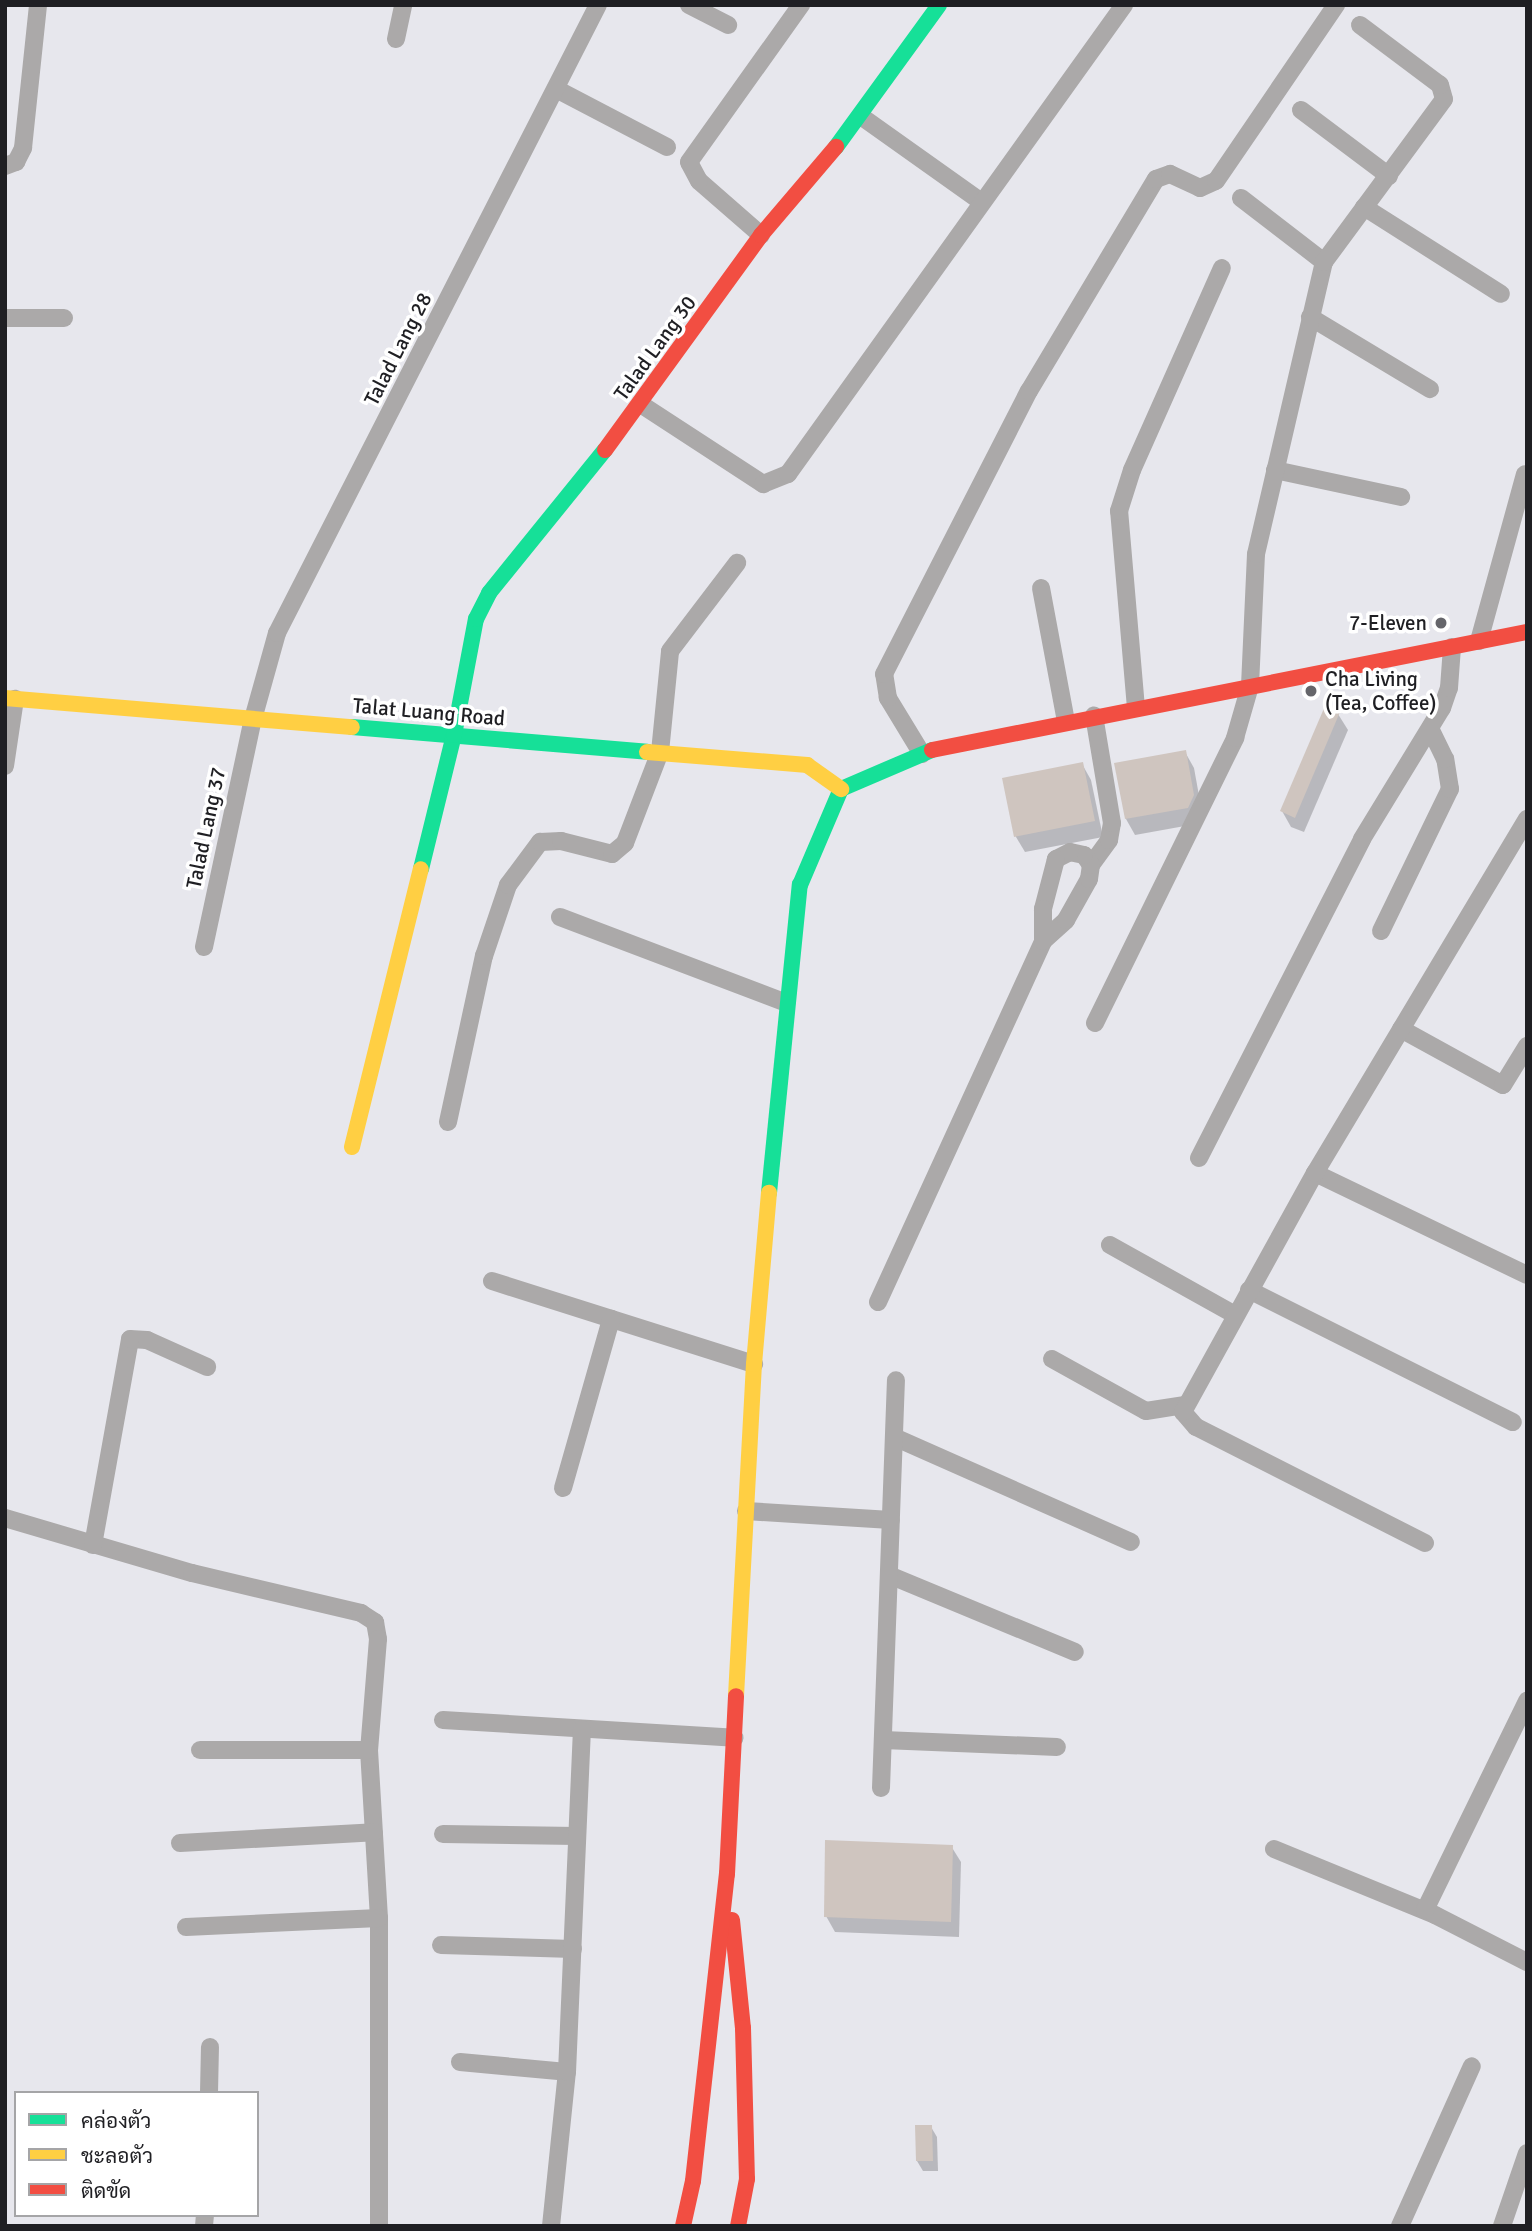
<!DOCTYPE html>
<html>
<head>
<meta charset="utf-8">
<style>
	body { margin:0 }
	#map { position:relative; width:1532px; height:2231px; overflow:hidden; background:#e7e7ed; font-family:Signika,Sarabun,sans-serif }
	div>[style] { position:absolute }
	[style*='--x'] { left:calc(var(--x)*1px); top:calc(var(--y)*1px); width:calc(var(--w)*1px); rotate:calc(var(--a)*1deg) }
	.shadow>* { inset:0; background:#0003 }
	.building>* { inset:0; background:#cfc5bf }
	.street>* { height:18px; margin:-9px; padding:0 9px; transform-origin:9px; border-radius:9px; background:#aba9a9 }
	.fast>* { height:16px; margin:-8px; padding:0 8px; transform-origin:8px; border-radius:8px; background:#16e098 }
	.slow>* { height:16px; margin:-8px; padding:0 8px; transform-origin:8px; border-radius:8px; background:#ffcf43 }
	.jam>* { height:16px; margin:-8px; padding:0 8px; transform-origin:8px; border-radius:8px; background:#f24e42 }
	.dots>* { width:19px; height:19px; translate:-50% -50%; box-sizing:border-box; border:4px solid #fff; border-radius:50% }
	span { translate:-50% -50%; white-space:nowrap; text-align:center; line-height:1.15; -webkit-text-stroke:7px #fff; paint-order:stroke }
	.street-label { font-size:21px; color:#1f1f23 }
	.poi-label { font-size:21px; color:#1f1f23 }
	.right { translate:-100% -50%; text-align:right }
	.left { translate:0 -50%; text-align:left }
	.frame { position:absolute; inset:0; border:7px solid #1f1f23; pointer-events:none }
	.legend { position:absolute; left:14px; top:2091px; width:245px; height:126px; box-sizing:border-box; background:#fff; border:2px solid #a5a5a7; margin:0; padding:9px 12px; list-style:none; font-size:21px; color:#1f1f23 }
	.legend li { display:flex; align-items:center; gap:14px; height:35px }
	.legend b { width:35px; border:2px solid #a5a5a7 }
</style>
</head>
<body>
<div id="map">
	<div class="shadow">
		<div style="clip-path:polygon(1338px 714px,1348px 730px,1304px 832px,1291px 827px,1282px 811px)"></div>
		<div style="clip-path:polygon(1185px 752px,1194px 768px,1202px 812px,1196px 824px,1135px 835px,1126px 819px,1116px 764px)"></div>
		<div style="clip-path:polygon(1082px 764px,1091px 780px,1103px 837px,1025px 852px,1016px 837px,1004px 780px)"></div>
		<div style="clip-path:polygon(951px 1846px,961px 1862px,959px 1937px,835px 1932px,826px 1916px)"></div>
		<div style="clip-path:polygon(931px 2127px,937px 2137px,938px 2171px,923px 2171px,917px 2161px)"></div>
	</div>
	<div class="building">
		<div style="clip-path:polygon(1325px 706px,1340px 712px,1295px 818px,1280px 811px)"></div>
		<div style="clip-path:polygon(1186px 750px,1194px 795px,1188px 808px,1125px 819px,1114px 763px)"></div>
		<div style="clip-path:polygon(1083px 762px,1095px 821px,1014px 837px,1002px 778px)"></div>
		<div style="clip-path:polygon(825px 1840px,953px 1845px,951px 1922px,824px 1917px)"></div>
		<div style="clip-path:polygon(915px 2125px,932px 2125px,933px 2161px,916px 2161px)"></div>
	</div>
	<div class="street">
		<div style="--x:689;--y:5;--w:44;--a:27.1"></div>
		<div style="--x:396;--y:39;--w:35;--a:-78"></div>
		<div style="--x:558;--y:90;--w:123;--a:27.6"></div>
		<div style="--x:1301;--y:110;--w:110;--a:36.9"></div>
		<div style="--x:862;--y:117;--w:145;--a:35.4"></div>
		<div style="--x:5;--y:166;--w:12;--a:-20"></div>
		<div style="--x:16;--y:162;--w:16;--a:-63"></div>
		<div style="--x:23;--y:148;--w:144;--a:-84"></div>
		<div style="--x:1241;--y:198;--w:105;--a:37.6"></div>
		<div style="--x:1364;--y:207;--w:162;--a:32.4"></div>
		<div style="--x:761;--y:235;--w:82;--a:-138.9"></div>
		<div style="--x:699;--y:181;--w:21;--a:-118"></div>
		<div style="--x:689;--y:162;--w:193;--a:-54.5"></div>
		<div style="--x:1310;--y:317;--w:140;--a:31"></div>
		<div style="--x:5;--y:318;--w:59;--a:0"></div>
		<div style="--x:642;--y:405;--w:145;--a:33.1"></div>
		<div style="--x:763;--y:484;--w:27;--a:-22"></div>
		<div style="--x:788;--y:474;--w:577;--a:-54.38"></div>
		<div style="--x:1275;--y:470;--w:129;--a:12.1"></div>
		<div style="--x:1041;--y:588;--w:136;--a:79.4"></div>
		<div style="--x:1479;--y:641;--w:173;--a:-74.6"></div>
		<div style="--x:1136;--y:708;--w:198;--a:-94.9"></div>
		<div style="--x:1119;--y:511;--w:43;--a:-72.4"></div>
		<div style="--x:1132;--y:470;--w:221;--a:-66"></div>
		<div style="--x:922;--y:754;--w:66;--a:-121.3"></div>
		<div style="--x:888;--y:698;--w:24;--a:-99"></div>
		<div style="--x:884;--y:674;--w:318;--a:-62.9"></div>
		<div style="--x:1029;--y:391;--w:247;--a:-59.1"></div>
		<div style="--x:1156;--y:179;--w:15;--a:-20"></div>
		<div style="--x:1170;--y:174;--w:33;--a:25"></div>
		<div style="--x:1200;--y:188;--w:17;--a:-24"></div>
		<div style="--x:1216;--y:181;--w:213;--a:-55.7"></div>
		<div style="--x:5;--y:766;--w:68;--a:-81.5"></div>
		<div style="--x:1091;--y:865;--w:31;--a:-54"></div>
		<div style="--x:1109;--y:840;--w:17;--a:-80"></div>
		<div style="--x:1112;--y:823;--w:109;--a:-99.5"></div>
		<div style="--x:560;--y:917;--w:242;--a:20.8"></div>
		<div style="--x:1381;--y:931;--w:158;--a:-64.1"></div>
		<div style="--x:1450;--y:789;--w:30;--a:-99"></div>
		<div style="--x:1445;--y:759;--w:34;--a:-116"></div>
		<div style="--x:204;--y:947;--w:233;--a:-77.9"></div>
		<div style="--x:253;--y:719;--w:89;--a:-74.4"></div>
		<div style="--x:277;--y:633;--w:705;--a:-62.93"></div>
		<div style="--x:1095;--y:1023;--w:318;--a:-63.8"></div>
		<div style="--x:1235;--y:738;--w:54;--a:-73.9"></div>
		<div style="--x:1250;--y:686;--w:132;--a:-87.4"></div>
		<div style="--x:1256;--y:554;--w:300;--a:-76.9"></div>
		<div style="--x:1324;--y:262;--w:202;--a:-53.6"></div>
		<div style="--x:1444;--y:99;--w:15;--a:-106"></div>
		<div style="--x:1440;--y:85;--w:100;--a:-143.1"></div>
		<div style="--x:1401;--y:1029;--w:116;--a:28.8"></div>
		<div style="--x:1503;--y:1085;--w:46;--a:-58.4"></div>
		<div style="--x:448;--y:1122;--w:170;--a:-77.8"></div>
		<div style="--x:484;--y:956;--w:75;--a:-71.3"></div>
		<div style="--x:508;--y:885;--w:54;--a:-53.3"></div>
		<div style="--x:540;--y:842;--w:21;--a:-3"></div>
		<div style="--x:561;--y:841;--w:53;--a:14.3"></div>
		<div style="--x:612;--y:854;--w:17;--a:-40"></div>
		<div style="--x:625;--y:843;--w:97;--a:-69"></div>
		<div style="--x:660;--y:752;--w:101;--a:-84.3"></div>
		<div style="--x:670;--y:651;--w:111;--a:-52.7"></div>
		<div style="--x:1199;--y:1158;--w:358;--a:-62.9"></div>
		<div style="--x:1362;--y:839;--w:153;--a:-58.6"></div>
		<div style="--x:1442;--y:708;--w:21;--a:-71"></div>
		<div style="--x:1449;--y:688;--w:41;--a:-85.8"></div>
		<div style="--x:1315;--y:1173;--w:235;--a:25.7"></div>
		<div style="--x:1110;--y:1245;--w:143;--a:29.2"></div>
		<div style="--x:492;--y:1281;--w:275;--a:17.6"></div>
		<div style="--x:1249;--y:1290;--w:295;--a:26.6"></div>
		<div style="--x:878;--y:1302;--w:397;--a:-65.4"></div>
		<div style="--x:1043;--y:941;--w:31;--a:-42"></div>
		<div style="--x:1066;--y:920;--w:47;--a:-60.7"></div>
		<div style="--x:1089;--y:879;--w:14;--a:-82"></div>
		<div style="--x:1091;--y:865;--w:12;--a:-125"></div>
		<div style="--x:1084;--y:855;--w:14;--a:-168"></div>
		<div style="--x:1070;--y:852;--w:16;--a:153"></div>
		<div style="--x:1056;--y:859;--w:52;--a:104.6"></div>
		<div style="--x:1043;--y:909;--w:32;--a:90"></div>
		<div style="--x:1052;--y:1359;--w:107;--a:29"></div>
		<div style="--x:1146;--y:1411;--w:38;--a:-9"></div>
		<div style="--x:894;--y:1437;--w:259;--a:23.9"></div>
		<div style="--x:563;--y:1488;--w:176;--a:-74.1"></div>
		<div style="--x:746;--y:1511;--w:145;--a:3.6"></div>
		<div style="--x:5;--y:1518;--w:195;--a:16.4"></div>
		<div style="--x:192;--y:1573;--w:174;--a:13.3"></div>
		<div style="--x:361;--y:1613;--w:17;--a:33"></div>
		<div style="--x:375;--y:1622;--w:17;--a:80"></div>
		<div style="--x:378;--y:1639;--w:111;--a:94.6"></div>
		<div style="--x:369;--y:1750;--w:168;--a:86.6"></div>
		<div style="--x:379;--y:1918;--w:308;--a:90"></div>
		<div style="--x:1425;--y:1543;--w:257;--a:-153.1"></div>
		<div style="--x:1196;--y:1427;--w:20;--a:-131"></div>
		<div style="--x:1183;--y:1412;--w:273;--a:-61.1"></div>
		<div style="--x:1315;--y:1173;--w:413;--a:-59.1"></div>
		<div style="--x:93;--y:1545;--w:209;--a:-79.8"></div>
		<div style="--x:130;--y:1339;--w:17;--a:3"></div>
		<div style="--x:147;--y:1340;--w:66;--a:24.2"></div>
		<div style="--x:889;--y:1575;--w:201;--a:22.5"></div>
		<div style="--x:443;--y:1720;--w:292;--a:3.5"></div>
		<div style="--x:883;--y:1740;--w:174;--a:2.3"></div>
		<div style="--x:200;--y:1750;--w:169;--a:0"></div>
		<div style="--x:881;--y:1788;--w:408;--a:-87.9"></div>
		<div style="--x:443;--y:1834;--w:134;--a:0.9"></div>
		<div style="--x:180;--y:1843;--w:194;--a:-3.2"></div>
		<div style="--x:1274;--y:1849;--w:174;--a:22.3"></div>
		<div style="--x:1435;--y:1915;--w:103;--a:27.1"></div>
		<div style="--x:1425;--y:1910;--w:233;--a:-64"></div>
		<div style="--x:186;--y:1927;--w:193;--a:-2.7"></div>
		<div style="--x:441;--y:1945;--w:132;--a:1.7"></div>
		<div style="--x:460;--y:2062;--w:107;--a:5.3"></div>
		<div style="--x:209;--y:2093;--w:46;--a:-88.8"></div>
		<div style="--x:204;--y:2226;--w:11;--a:-85"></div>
		<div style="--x:551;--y:2226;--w:155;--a:-84.1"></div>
		<div style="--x:567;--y:2072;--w:343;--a:-87.5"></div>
		<div style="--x:1400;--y:2226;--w:175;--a:-65.8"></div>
		<div style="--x:1502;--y:2226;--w:77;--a:-71.1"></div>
	</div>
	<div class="fast">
		<div style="--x:836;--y:147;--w:175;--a:-54"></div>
		<div style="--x:352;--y:727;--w:296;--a:4.8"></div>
		<div style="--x:421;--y:869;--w:138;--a:-76.2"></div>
		<div style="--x:454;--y:735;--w:118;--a:-79.3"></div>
		<div style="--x:476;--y:619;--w:29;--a:-63"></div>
		<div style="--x:489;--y:593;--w:184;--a:-51"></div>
		<div style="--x:769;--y:1193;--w:310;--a:-84.3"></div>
		<div style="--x:800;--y:885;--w:104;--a:-66.9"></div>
		<div style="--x:841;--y:789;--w:99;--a:-23.2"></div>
	</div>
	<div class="slow">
		<div style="--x:5;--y:698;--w:348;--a:4.8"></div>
		<div style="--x:647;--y:752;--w:161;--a:4.6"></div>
		<div style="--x:807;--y:765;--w:42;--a:35.2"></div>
		<div style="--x:352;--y:1147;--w:286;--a:-76.1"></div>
		<div style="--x:736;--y:1696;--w:332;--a:-86.9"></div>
		<div style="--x:754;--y:1364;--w:172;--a:-85"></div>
	</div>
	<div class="jam">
		<div style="--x:605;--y:450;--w:266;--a:-54"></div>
		<div style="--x:761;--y:235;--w:116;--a:-49.6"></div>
		<div style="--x:932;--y:750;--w:607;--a:-11.22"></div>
		<div style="--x:732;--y:1920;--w:109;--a:84.2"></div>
		<div style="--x:743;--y:2028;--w:151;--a:88.5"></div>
		<div style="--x:747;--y:2179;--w:48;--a:100.8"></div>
		<div style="--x:683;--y:2226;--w:46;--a:-77.5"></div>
		<div style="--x:693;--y:2181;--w:309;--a:-83.7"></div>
		<div style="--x:727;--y:1874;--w:178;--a:-87.1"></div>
	</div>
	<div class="dots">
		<div style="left:1441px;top:623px;background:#65656a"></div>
		<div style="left:1311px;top:691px;background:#65656a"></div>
	</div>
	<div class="street-label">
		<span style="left:655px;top:348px;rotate:-54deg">Talad Lang 30</span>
		<span style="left:398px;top:349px;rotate:-63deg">Talad Lang 28</span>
		<span style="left:429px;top:712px;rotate:5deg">Talat Luang Road</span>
		<span style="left:206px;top:828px;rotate:-78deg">Talad Lang 37</span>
	</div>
	<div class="poi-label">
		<span class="right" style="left:1427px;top:623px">7-Eleven</span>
		<span class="left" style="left:1325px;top:691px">Cha Living<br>(Tea, Coffee)</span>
	</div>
	<div class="frame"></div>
	<ul class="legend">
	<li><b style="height:9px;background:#16e098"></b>คล่องตัว</li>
	<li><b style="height:9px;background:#ffcf43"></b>ชะลอตัว</li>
	<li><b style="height:9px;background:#f24e42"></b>ติดขัด</li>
	</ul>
</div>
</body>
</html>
